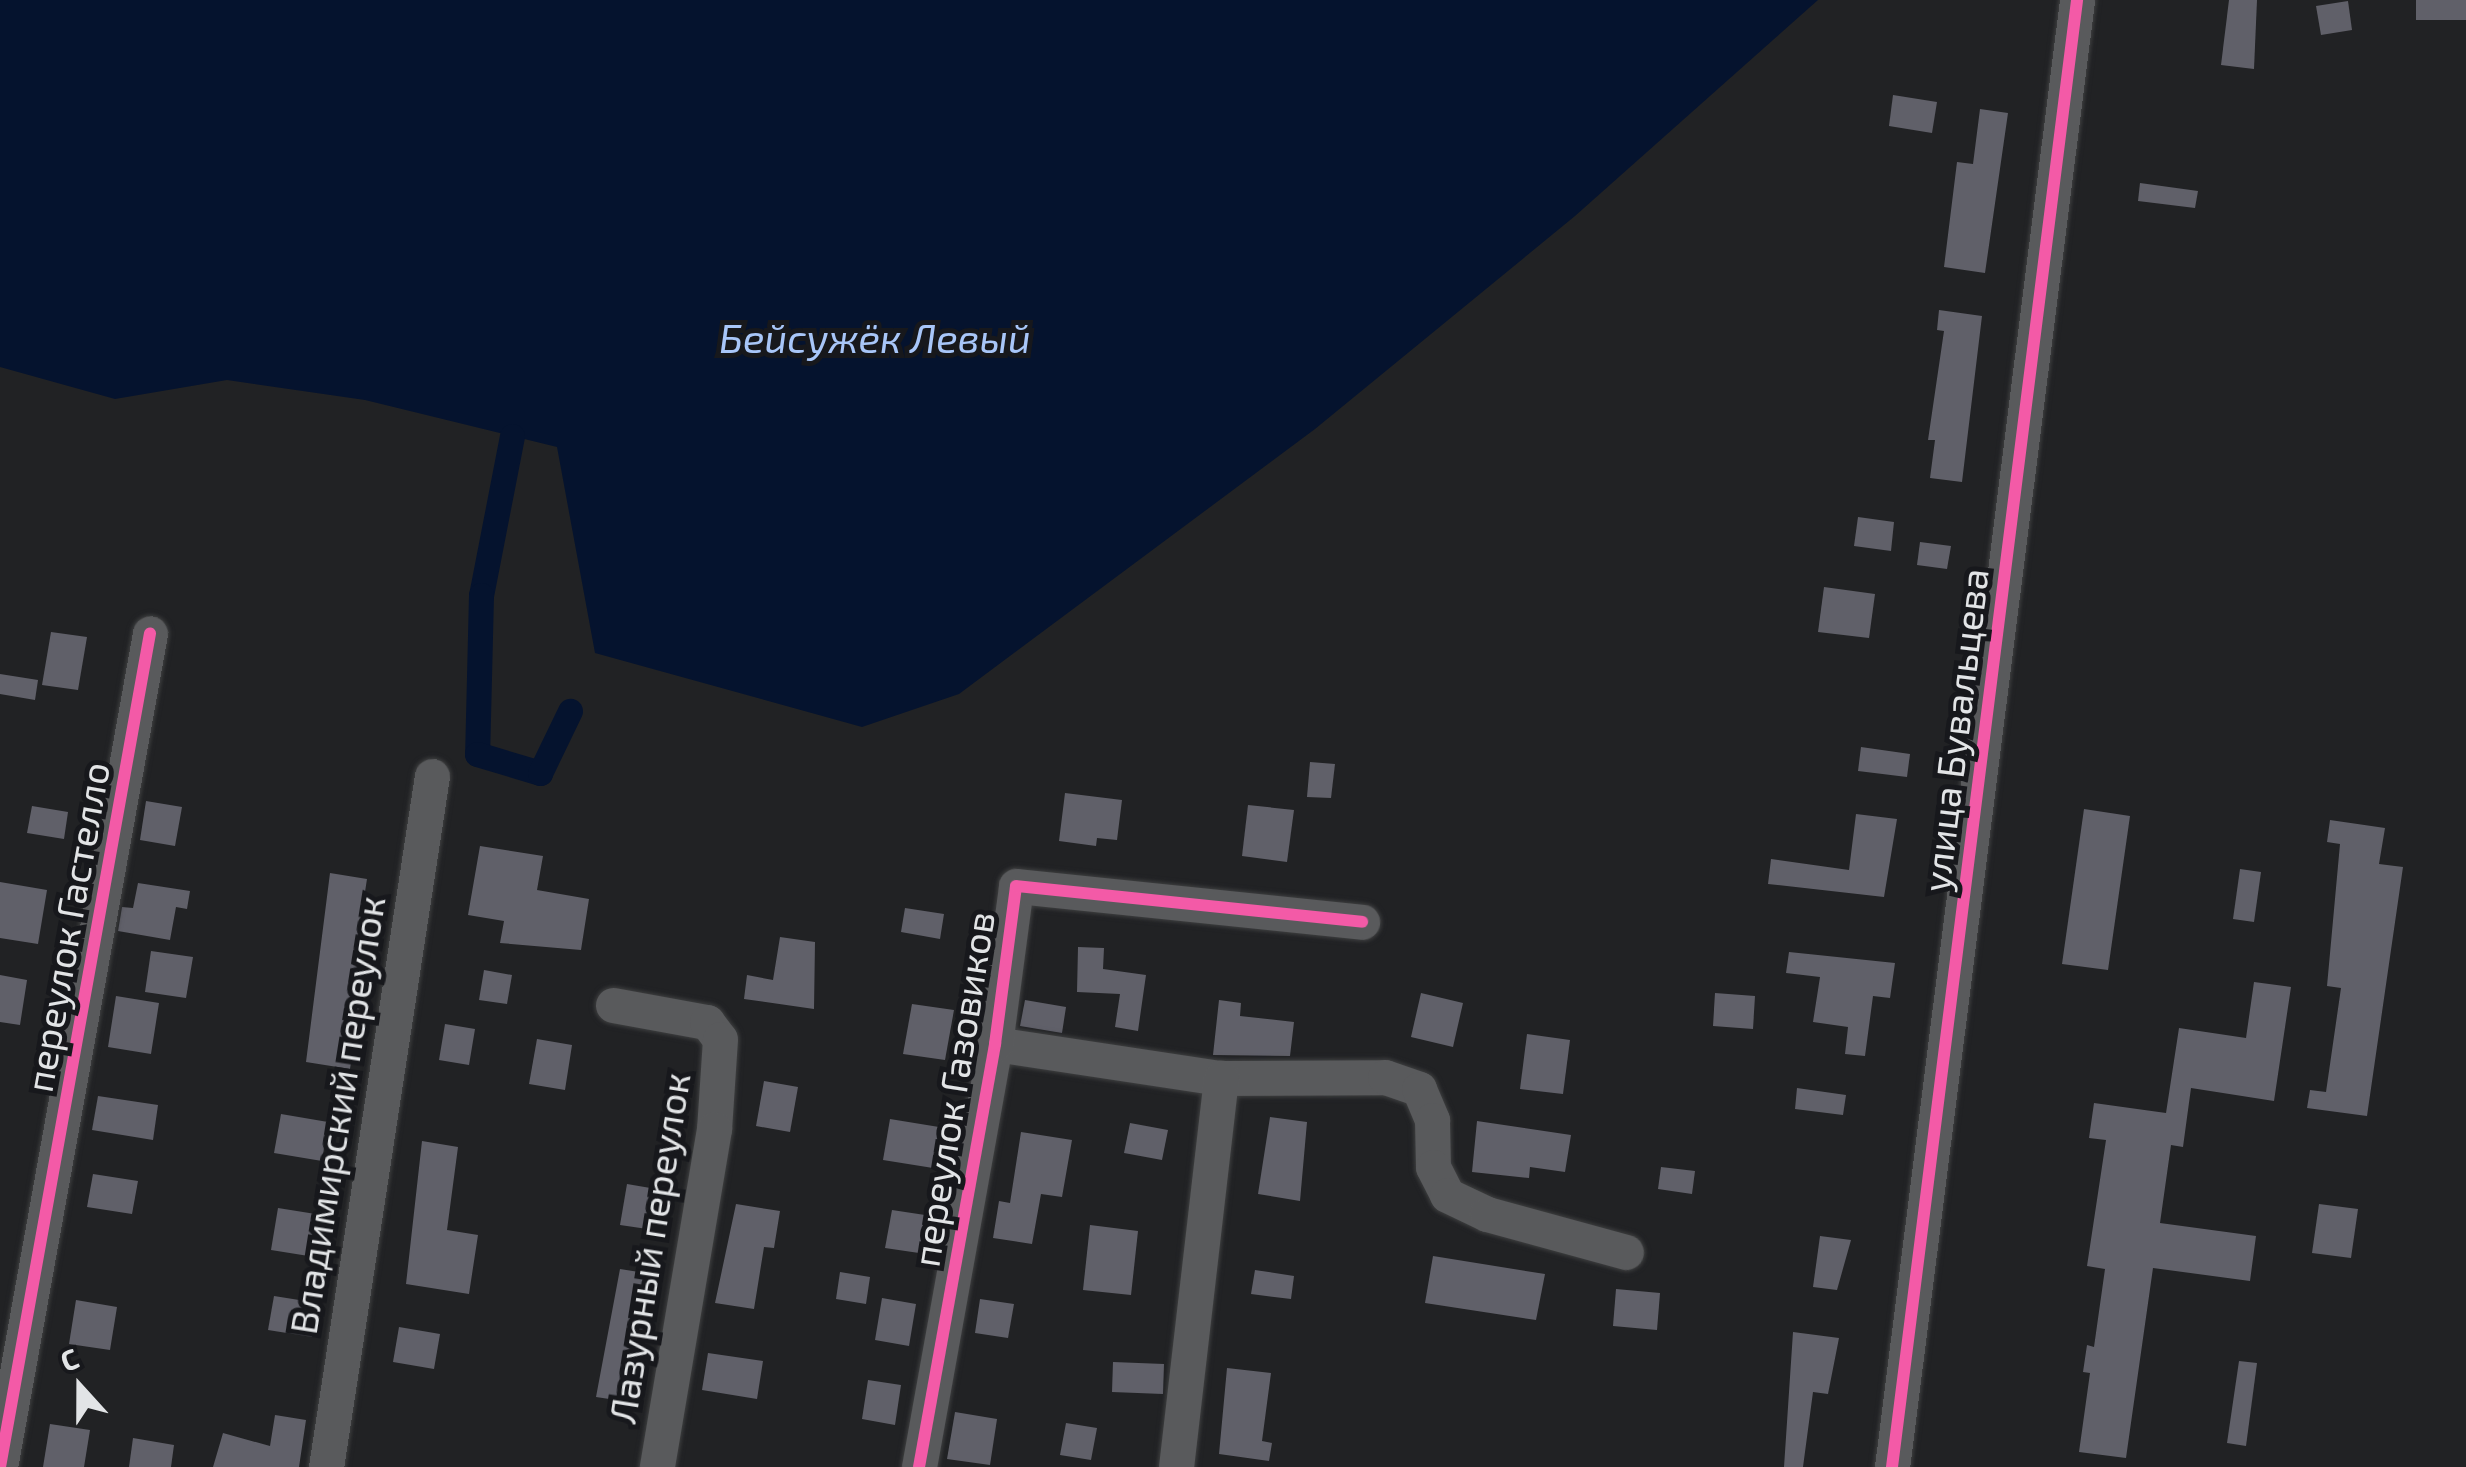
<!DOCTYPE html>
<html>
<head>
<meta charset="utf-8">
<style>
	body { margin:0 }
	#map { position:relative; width:2466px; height:1467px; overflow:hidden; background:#212224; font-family:"Exo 2",sans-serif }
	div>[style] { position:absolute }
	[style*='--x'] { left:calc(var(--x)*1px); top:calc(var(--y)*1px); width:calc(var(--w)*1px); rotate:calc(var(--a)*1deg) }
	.water>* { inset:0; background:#05132e }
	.canal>* { height:25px; margin:-12.5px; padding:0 12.5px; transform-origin:12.5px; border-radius:12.5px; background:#05132e }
	.building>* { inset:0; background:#606069 }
	.roads { filter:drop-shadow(0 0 2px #3e3f40) drop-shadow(0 0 2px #3e3f40) }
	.minor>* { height:35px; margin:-17.5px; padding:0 17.5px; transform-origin:17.5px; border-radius:17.5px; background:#595a5c }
	.cycleway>* { height:12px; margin:-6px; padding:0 6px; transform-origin:6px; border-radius:6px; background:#f35aa7 }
	span { translate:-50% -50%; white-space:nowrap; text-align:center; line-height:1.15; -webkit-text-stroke:10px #17181c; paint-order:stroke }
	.street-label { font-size:38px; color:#e2e4e6 }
	.water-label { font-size:40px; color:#a8c6f8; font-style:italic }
	.north { position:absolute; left:30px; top:1337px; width:100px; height:100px; -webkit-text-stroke:8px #17181c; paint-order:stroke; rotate:339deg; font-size:28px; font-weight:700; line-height:40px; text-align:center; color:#e2e4e6 }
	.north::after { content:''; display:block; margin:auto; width:35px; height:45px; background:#e2e4e6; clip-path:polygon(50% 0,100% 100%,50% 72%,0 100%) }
</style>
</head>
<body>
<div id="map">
	<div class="water">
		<div style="clip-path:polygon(0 0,1818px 0,1575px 216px,1315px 429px,959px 694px,862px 727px,595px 653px,557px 447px,365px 400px,227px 380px,115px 399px,0 367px)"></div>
	</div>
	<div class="canal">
		<div style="--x:512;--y:436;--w:162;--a:101"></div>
		<div style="--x:481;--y:595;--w:159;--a:91.4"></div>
		<div style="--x:477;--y:754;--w:66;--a:16.8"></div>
		<div style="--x:540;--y:773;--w:69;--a:-64.2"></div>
	</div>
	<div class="building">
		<div style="clip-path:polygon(2229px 0,2257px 0,2254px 69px,2221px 65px)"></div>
		<div style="clip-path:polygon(2416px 0,2466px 0,2466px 20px,2416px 20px)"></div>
		<div style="clip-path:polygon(2348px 1px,2352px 30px,2321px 35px,2316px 6px)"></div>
		<div style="clip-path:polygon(1893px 95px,1937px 102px,1932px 133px,1889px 126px)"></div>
		<div style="clip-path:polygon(1980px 109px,2008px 113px,1985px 273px,1944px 267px,1957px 162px,1973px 164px)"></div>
		<div style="clip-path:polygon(2140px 183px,2198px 191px,2195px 208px,2138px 201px)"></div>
		<div style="clip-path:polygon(1939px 310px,1982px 316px,1962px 482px,1930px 478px,1935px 440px,1928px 440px,1944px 331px,1937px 330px)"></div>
		<div style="clip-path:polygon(1858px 517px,1894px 522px,1891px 551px,1854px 546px)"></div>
		<div style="clip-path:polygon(1920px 542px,1951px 546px,1947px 569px,1917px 565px)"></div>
		<div style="clip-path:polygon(1824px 587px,1875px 594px,1869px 638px,1818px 632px)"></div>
		<div style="clip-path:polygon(51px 632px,87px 637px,78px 690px,42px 685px)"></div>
		<div style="clip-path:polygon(0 674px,38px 680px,35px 700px,0 694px)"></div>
		<div style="clip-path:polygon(1861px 747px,1910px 754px,1907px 777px,1858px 771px)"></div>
		<div style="clip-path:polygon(1310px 762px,1335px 764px,1331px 798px,1307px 797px)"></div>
		<div style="clip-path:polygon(1065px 793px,1122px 800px,1117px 840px,1097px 838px,1096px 846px,1059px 841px)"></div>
		<div style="clip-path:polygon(146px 801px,182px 807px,175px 846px,140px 840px)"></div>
		<div style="clip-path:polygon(1248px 805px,1294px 810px,1287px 862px,1242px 856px)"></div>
		<div style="clip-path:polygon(32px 806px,68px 812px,64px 839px,27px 833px)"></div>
		<div style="clip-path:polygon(2084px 809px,2130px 816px,2108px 970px,2062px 964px)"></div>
		<div style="clip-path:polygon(1856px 814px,1897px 819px,1884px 897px,1768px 884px,1771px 859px,1849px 870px)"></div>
		<div style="clip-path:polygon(2330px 820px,2385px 828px,2379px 864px,2403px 867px,2367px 1116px,2307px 1108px,2310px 1090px,2326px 1092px,2341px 988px,2327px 986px,2340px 844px,2327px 842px)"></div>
		<div style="clip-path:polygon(480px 846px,543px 856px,537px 890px,589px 899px,581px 950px,500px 943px,504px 921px,468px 915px)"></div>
		<div style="clip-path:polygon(2240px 869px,2261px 872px,2254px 922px,2233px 919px)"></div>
		<div style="clip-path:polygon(330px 873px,367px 879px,356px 950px,368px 952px,350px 1069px,306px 1062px)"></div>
		<div style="clip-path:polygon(0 882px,47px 890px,38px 944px,0 938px)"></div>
		<div style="clip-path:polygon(138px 883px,190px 891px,187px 909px,176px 907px,170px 940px,118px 931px,122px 907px,133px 908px)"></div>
		<div style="clip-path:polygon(905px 908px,944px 914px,940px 939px,901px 932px)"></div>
		<div style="clip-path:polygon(780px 937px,815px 942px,814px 1009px,744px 999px,747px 975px,773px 980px)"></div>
		<div style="clip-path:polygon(1078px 947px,1104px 948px,1103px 969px,1146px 975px,1138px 1031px,1115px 1027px,1120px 994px,1077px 992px)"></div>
		<div style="clip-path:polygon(151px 951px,193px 957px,186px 998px,145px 992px)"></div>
		<div style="clip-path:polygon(1789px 952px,1895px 963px,1890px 998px,1873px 996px,1865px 1056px,1845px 1054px,1848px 1027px,1813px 1022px,1820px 977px,1786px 973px)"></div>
		<div style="clip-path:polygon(484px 970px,512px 975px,507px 1004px,479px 1000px)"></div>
		<div style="clip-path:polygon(0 975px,27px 980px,20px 1025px,0 1022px)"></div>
		<div style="clip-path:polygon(2254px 982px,2291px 987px,2274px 1101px,2191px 1088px,2183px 1147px,2171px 1145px,2160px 1223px,2256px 1236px,2250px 1281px,2153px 1268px,2126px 1458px,2079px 1452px,2090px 1373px,2083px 1372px,2087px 1345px,2094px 1347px,2105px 1269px,2087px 1266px,2106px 1140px,2089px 1138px,2094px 1103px,2166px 1113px,2179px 1028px,2246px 1038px)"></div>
		<div style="clip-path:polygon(1421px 993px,1463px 1003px,1453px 1047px,1411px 1037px)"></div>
		<div style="clip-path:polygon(1715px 993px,1755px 996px,1753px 1029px,1713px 1026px)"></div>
		<div style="clip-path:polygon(116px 996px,159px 1003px,151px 1054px,108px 1047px)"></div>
		<div style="clip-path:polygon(1025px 1000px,1066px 1007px,1062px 1033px,1020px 1026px)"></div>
		<div style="clip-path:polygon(1219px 1000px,1241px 1003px,1240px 1016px,1294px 1022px,1290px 1056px,1213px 1055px)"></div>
		<div style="clip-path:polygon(912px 1004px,954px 1010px,945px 1060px,903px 1054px)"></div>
		<div style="clip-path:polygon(445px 1024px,475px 1029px,469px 1065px,439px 1060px)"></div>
		<div style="clip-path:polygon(1527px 1034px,1570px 1040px,1563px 1094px,1520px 1089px)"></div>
		<div style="clip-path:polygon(537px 1039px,572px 1045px,565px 1090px,529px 1084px)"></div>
		<div style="clip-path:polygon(764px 1081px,798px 1087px,790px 1132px,756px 1126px)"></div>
		<div style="clip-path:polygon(1797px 1088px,1846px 1095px,1843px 1115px,1795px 1109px)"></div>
		<div style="clip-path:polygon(98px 1096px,158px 1105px,153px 1140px,92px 1130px)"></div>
		<div style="clip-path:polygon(281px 1114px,328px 1122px,322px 1161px,274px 1153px)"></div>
		<div style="clip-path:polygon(1270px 1117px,1307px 1122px,1300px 1201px,1258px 1194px)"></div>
		<div style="clip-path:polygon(890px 1119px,939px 1127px,933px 1168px,883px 1160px)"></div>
		<div style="clip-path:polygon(1477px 1121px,1571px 1135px,1565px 1172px,1530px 1167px,1529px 1178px,1472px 1172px)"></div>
		<div style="clip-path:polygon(1130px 1123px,1168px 1130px,1162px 1160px,1124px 1153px)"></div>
		<div style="clip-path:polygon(1021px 1132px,1072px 1140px,1062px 1197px,1041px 1194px,1032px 1244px,993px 1238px,999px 1201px,1010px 1203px)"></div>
		<div style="clip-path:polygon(422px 1141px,458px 1147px,447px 1230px,478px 1235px,469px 1294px,406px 1284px)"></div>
		<div style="clip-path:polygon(1661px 1167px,1695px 1171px,1692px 1194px,1658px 1189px)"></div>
		<div style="clip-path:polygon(93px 1174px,138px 1181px,132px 1214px,87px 1207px)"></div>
		<div style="clip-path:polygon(627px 1184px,668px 1191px,661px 1231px,620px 1225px)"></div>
		<div style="clip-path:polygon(736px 1204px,780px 1211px,774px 1248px,764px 1247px,754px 1309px,715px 1303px)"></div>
		<div style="clip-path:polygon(2319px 1204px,2358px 1209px,2351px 1258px,2312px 1253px)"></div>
		<div style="clip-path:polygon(278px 1208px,328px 1216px,321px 1258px,271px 1250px)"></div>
		<div style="clip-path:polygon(892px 1210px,925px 1215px,919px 1253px,885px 1248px)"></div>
		<div style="clip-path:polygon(1090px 1225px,1138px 1231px,1131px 1295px,1083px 1290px)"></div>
		<div style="clip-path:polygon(1820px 1236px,1851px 1240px,1837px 1290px,1813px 1287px)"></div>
		<div style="clip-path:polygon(1433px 1256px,1545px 1274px,1536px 1320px,1425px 1303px)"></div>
		<div style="clip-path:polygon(620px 1269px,658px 1275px,636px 1403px,596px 1397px)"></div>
		<div style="clip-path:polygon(1255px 1270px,1294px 1276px,1291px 1299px,1251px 1294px)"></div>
		<div style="clip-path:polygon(840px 1272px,870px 1277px,866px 1304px,836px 1299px)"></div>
		<div style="clip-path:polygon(1616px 1289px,1660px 1293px,1657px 1330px,1613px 1326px)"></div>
		<div style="clip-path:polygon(274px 1296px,318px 1303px,312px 1337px,268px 1330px)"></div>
		<div style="clip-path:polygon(882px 1298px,916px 1304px,909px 1346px,875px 1340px)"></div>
		<div style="clip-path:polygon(980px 1299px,1014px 1304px,1008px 1338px,975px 1333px)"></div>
		<div style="clip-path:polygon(76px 1300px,117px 1307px,110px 1350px,69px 1344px)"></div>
		<div style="clip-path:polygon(399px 1327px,440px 1334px,434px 1369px,393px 1362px)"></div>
		<div style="clip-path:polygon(1793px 1332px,1839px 1338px,1828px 1394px,1813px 1392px,1803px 1467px,1784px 1467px)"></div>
		<div style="clip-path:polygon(708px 1353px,763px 1361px,757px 1399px,702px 1390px)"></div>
		<div style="clip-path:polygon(2239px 1361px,2257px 1363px,2246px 1446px,2227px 1443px)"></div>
		<div style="clip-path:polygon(1113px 1362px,1164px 1364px,1163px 1394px,1112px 1392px)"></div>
		<div style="clip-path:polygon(1227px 1368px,1271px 1373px,1262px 1441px,1272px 1443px,1269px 1461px,1219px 1454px)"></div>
		<div style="clip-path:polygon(868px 1380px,901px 1385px,895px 1425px,862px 1419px)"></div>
		<div style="clip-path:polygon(955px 1412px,997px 1419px,990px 1465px,947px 1459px)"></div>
		<div style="clip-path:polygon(275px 1415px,306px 1420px,299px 1467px,213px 1467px,223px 1433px,270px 1446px)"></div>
		<div style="clip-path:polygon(1066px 1423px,1097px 1428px,1091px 1460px,1060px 1455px)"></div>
		<div style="clip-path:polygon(50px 1424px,90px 1430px,84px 1467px,43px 1467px)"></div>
		<div style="clip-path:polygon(133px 1438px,174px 1445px,171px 1467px,129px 1467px)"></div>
	</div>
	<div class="roads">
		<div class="minor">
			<div style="--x:613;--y:1005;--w:96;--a:10.3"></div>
			<div style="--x:707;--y:1022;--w:21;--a:53"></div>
			<div style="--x:720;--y:1039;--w:90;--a:93.8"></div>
			<div style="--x:714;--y:1129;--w:343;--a:99.6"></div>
			<div style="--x:995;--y:1044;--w:229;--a:8.6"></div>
			<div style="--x:1221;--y:1078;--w:164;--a:-0.3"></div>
			<div style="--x:1385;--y:1077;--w:36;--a:19"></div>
			<div style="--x:1419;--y:1089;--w:34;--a:67"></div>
			<div style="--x:1432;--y:1120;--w:47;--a:88.8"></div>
			<div style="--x:1433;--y:1167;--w:31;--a:63"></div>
			<div style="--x:1447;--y:1195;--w:44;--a:25.4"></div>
			<div style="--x:1487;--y:1214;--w:144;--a:15.3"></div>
			<div style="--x:0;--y:1467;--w:847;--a:-79.8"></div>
			<div style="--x:326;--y:1467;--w:699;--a:-81.28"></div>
			<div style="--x:919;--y:1467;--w:430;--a:-79.8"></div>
			<div style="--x:995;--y:1044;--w:159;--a:-82.4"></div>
			<div style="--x:1016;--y:886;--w:348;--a:5.9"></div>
			<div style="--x:1176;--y:1467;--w:392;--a:-83.4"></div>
			<div style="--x:1892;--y:1467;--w:1479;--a:-82.81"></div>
		</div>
	</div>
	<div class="cycleway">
		<div style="--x:0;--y:1467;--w:847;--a:-79.8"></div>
		<div style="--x:919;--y:1467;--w:430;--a:-79.8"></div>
		<div style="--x:995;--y:1044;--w:159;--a:-82.4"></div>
		<div style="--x:1016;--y:886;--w:348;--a:5.9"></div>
		<div style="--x:1892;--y:1467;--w:1479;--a:-82.81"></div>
	</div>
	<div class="street-label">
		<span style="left:1955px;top:730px;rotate:-83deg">улица Бувальцева</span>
		<span style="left:67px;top:927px;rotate:-80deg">переулок Гастелло</span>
		<span style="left:953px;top:1089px;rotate:-81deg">переулок Газовиков</span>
		<span style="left:337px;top:1115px;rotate:-81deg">Владимирский переулок</span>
		<span style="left:649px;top:1248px;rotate:-81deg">Лазурный переулок</span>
	</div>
	<div class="water-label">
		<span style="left:875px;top:337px">Бейсужёк Левый</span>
	</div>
	<div class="north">С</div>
</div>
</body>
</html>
